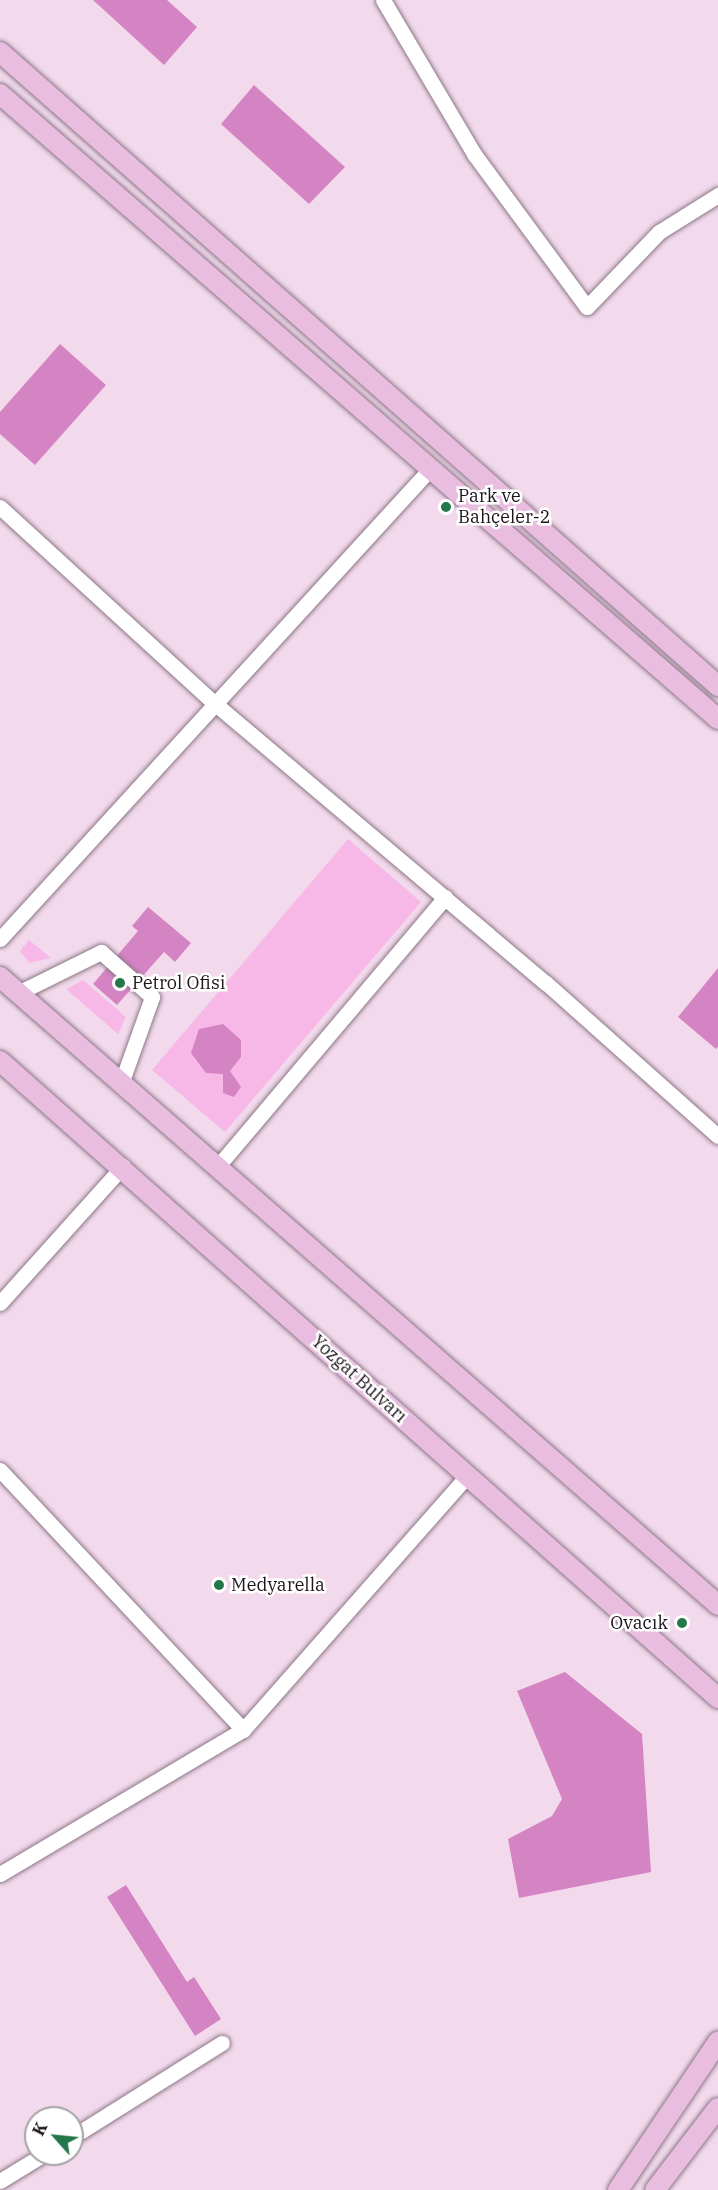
<!DOCTYPE html>
<html>
<head>
<meta charset="utf-8">
<style>
	body { margin:0 }
	#map { position:relative; width:718px; height:2190px; overflow:hidden; background:#f2daec; font-family:"IBM Plex Serif",serif }
	div>[style] { position:absolute }
	[style*='--x'] { left:calc(var(--x)*1px); top:calc(var(--y)*1px); width:calc(var(--w)*1px); rotate:calc(var(--a)*1deg) }
	.green>* { inset:0; background:#f7b8e8 }
	.building>* { inset:0; background:#d484c3 }
	.roads { filter:drop-shadow(0 0 2px #8c7787) drop-shadow(0 0 2px #8c7787) }
	.minor>* { height:15px; margin:-7.5px; padding:0 7.5px; transform-origin:7.5px; border-radius:7.5px; background:#fff }
	.major>* { height:20px; margin:-10px; padding:0 10px; transform-origin:10px; border-radius:10px; background:#e9bddf }
	.dots>* { width:16px; height:16px; translate:-50% -50%; box-sizing:border-box; border:3px solid #fff; border-radius:50% }
	span { translate:-50% -50%; white-space:nowrap; text-align:center; line-height:1.15; -webkit-text-stroke:5px #fff; paint-order:stroke }
	.poi-label { font-size:18px; color:#1d151b }
	.left { translate:0 -50%; text-align:left }
	.right { translate:-100% -50%; text-align:right }
	.street-label { font-size:18px; color:#1d151b }
	.north { position:absolute; left:24px; top:2106px; width:60px; height:60px; box-sizing:border-box; background:#fff; border:2px solid #a5a1a4; border-radius:50%; rotate:297deg; font-size:16px; font-weight:700; line-height:24px; text-align:center; color:#1d151b }
	.north::after { content:''; display:block; margin:auto; width:21px; height:27px; background:#24774a; clip-path:polygon(50% 0,100% 100%,50% 72%,0 100%) }
</style>
</head>
<body>
<div id="map">
	<div class="green">
		<div style="clip-path:polygon(348px 839px,421px 902px,225px 1132px,152px 1070px)"></div>
		<div style="clip-path:polygon(29px 940px,51px 958px,29px 963px,20px 951px)"></div>
		<div style="clip-path:polygon(83px 980px,126px 1017px,118px 1034px,66px 989px)"></div>
	</div>
	<div class="building">
		<div style="clip-path:polygon(93px 0,167px 0,197px 27px,164px 65px)"></div>
		<div style="clip-path:polygon(254px 85px,345px 167px,309px 204px,221px 124px)"></div>
		<div style="clip-path:polygon(60px 344px,106px 385px,35px 465px,0 434px,0 412px)"></div>
		<div style="clip-path:polygon(148px 907px,191px 943px,175px 962px,164px 952px,117px 1005px,93px 984px,138px 931px,132px 926px)"></div>
		<div style="clip-path:polygon(718px 968px,718px 1047px,716px 1049px,678px 1017px)"></div>
		<div style="clip-path:polygon(223px 1024px,241px 1040px,241px 1057px,230px 1071px,241px 1087px,234px 1097px,223px 1093px,223px 1074px,206px 1073px,191px 1053px,199px 1029px)"></div>
		<div style="clip-path:polygon(565px 1672px,642px 1734px,651px 1872px,519px 1898px,508px 1839px,552px 1816px,562px 1799px,517px 1691px)"></div>
		<div style="clip-path:polygon(126px 1885px,187px 1982px,194px 1977px,221px 2019px,195px 2036px,107px 1897px)"></div>
	</div>
	<div class="roads">
		<div class="minor">
			<div style="--x:383;--y:0;--w:179;--a:59.4"></div>
			<div style="--x:474;--y:154;--w:190;--a:53.6"></div>
			<div style="--x:587;--y:307;--w:104;--a:-46.2"></div>
			<div style="--x:659;--y:232;--w:70;--a:-32.1"></div>
			<div style="--x:0;--y:507;--w:289;--a:42.5"></div>
			<div style="--x:213;--y:702;--w:436;--a:40.2"></div>
			<div style="--x:546;--y:983;--w:230;--a:41.7"></div>
			<div style="--x:0;--y:939;--w:636;--a:-47.55"></div>
			<div style="--x:18;--y:993;--w:93;--a:-26.3"></div>
			<div style="--x:101;--y:952;--w:68;--a:41.4"></div>
			<div style="--x:152;--y:997;--w:89;--a:109.7"></div>
			<div style="--x:218;--y:1166;--w:352;--a:-49.8"></div>
			<div style="--x:0;--y:1303;--w:184;--a:-48.1"></div>
			<div style="--x:0;--y:1470;--w:356;--a:46.9"></div>
			<div style="--x:0;--y:1874;--w:282;--a:-30.7"></div>
			<div style="--x:243;--y:1730;--w:339;--a:-48.6"></div>
			<div style="--x:72;--y:2137;--w:177;--a:-32.1"></div>
			<div style="--x:0;--y:2181;--w:52;--a:-31.5"></div>
		</div>
		<div class="major">
			<div style="--x:0;--y:52;--w:958;--a:41.44"></div>
			<div style="--x:0;--y:94;--w:952;--a:41.04"></div>
			<div style="--x:0;--y:977;--w:954;--a:41.17"></div>
			<div style="--x:0;--y:1061;--w:960;--a:41.58"></div>
			<div style="--x:618;--y:2190;--w:179;--a:-56"></div>
			<div style="--x:655;--y:2190;--w:103;--a:-52.5"></div>
		</div>
	</div>
	<div class="dots">
		<div style="left:446px;top:507px;background:#24774a"></div>
		<div style="left:120px;top:983px;background:#24774a"></div>
		<div style="left:219px;top:1585px;background:#24774a"></div>
		<div style="left:682px;top:1623px;background:#24774a"></div>
	</div>
	<div class="poi-label">
		<span class="left" style="left:458px;top:507px">Park ve<br>Bahçeler-2</span>
		<span class="left" style="left:132px;top:983px">Petrol Ofisi</span>
		<span class="left" style="left:231px;top:1585px">Medyarella</span>
		<span class="right" style="left:668px;top:1623px">Ovacık</span>
	</div>
	<div class="street-label">
		<span style="left:359px;top:1379px;rotate:42deg">Yozgat Bulvarı</span>
	</div>
	<div class="north">K</div>
</div>
</body>
</html>
